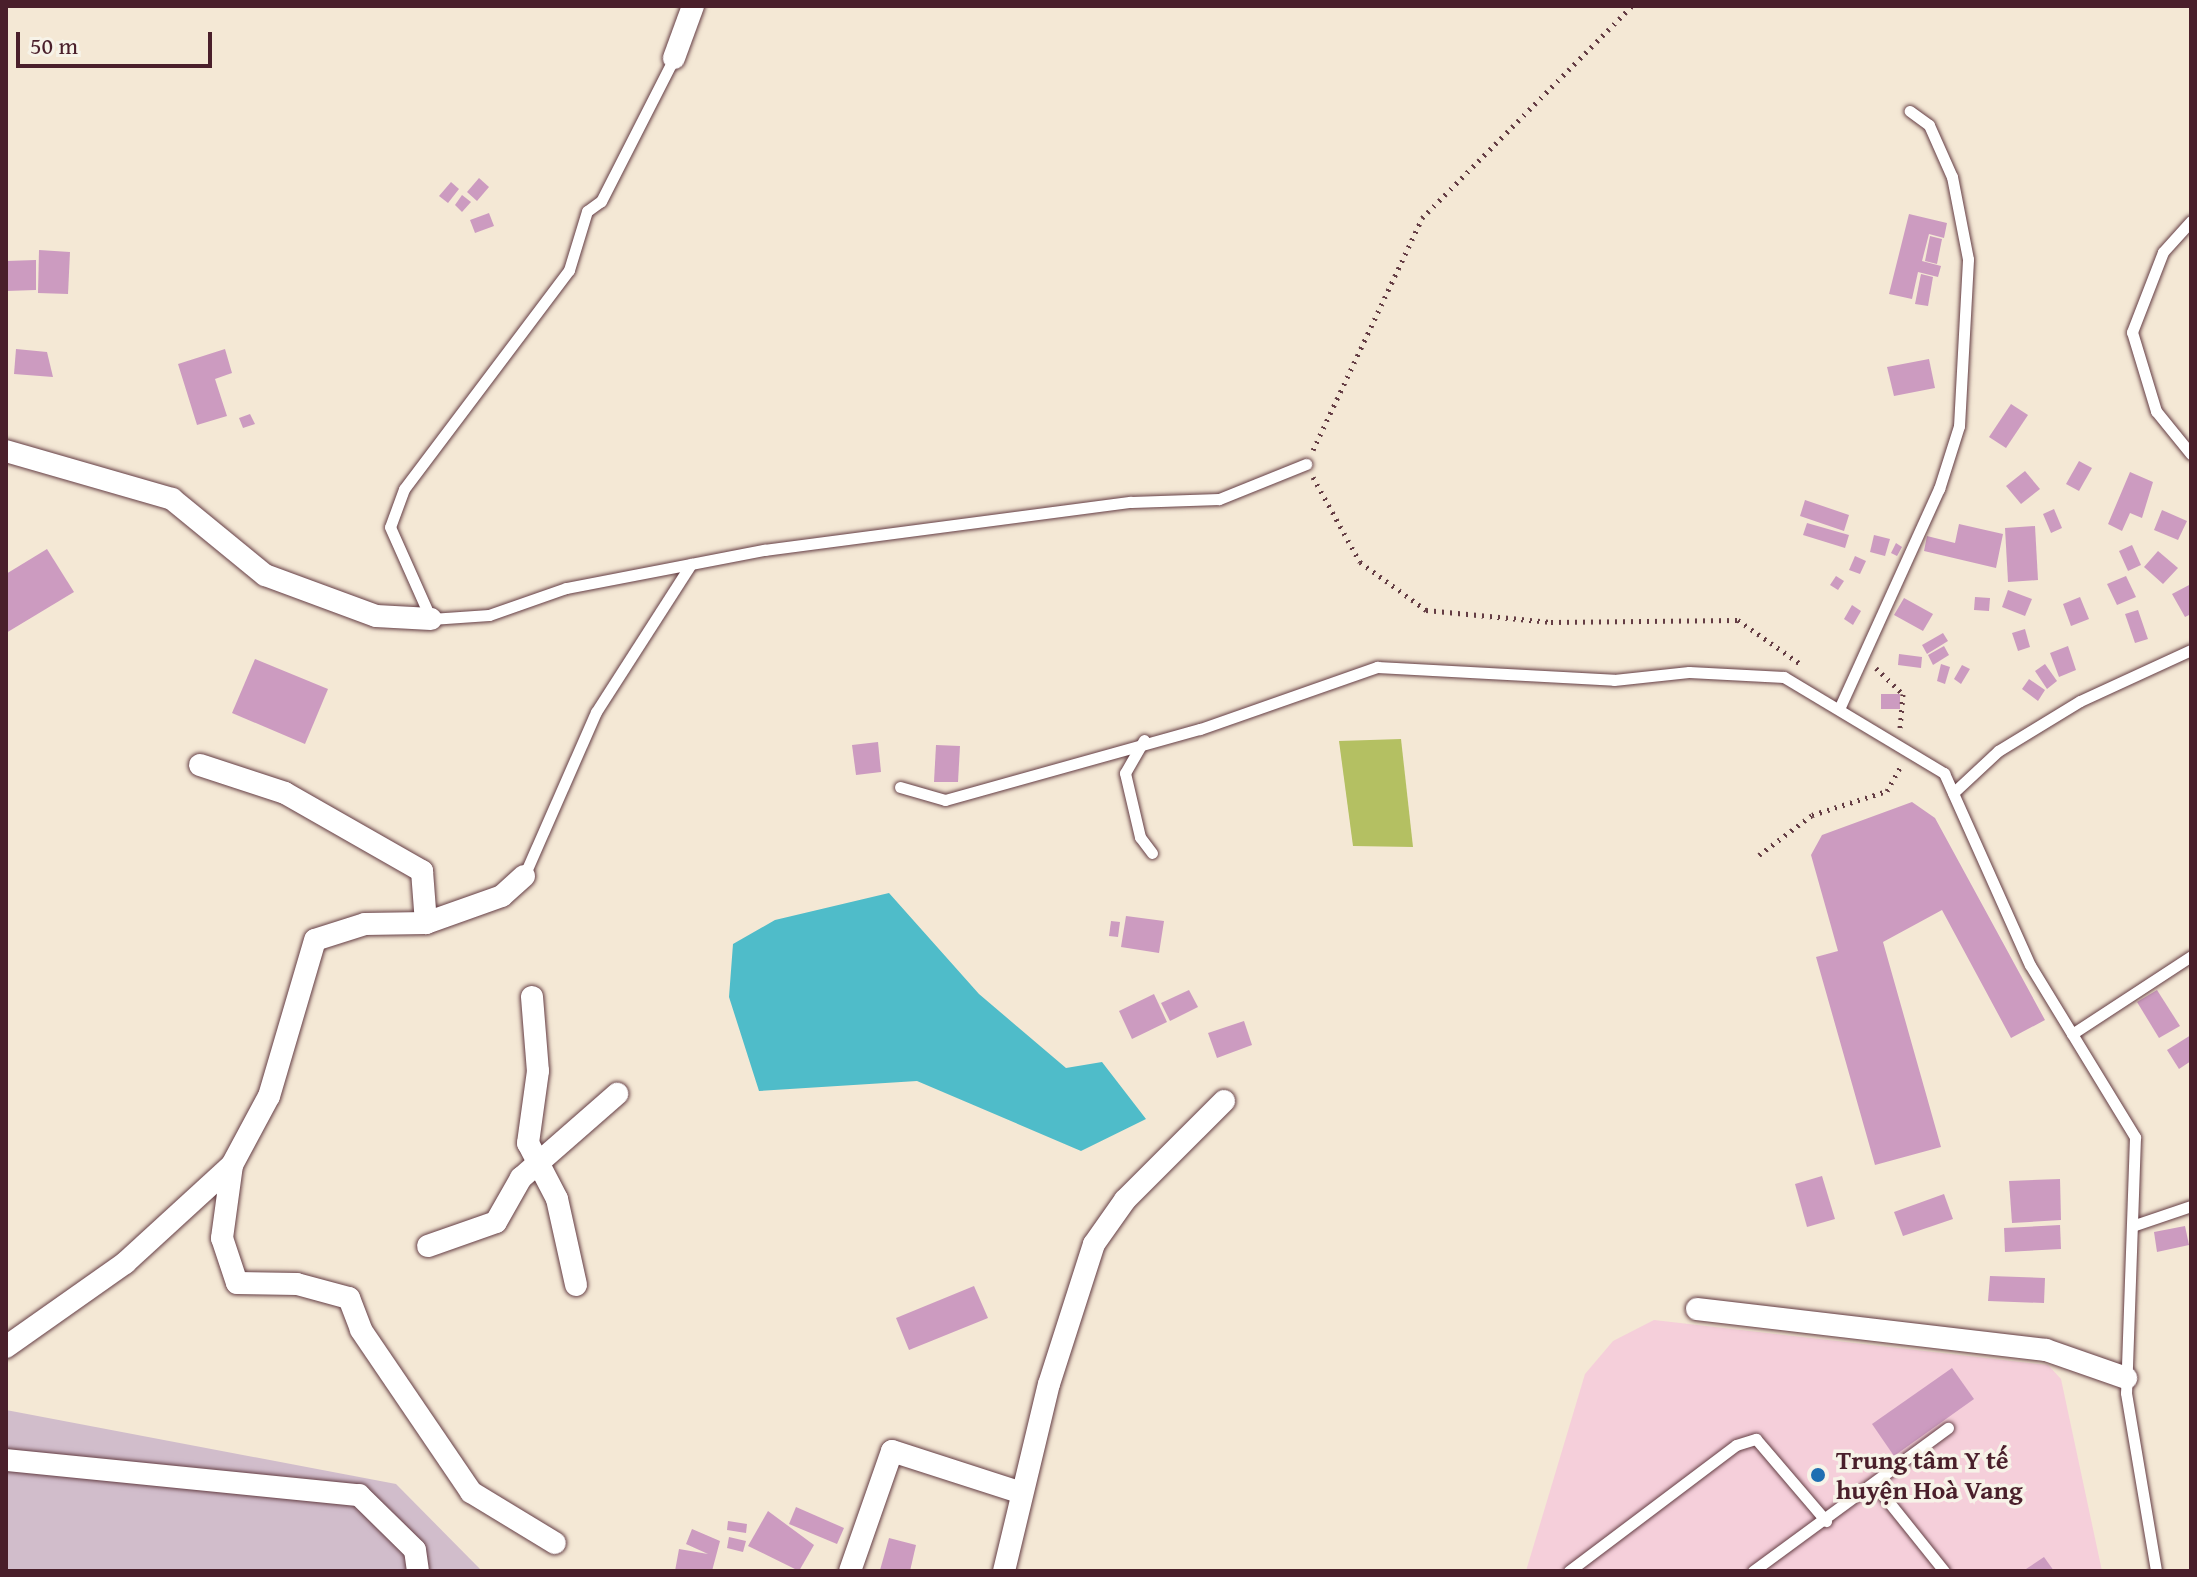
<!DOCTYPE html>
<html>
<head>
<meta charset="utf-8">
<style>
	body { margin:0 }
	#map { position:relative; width:2197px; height:1577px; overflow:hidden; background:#f4e8d5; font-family:"Gentium Book Plus",serif }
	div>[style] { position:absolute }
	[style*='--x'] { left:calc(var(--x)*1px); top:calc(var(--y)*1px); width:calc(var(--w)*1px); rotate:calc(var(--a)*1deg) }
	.built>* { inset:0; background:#f5cfda }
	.industrial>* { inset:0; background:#d1bdcb }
	.green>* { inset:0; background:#b4c062 }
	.water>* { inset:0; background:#4fbcc9 }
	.building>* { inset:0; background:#cc9bc0 }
	.path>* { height:5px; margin-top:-2.5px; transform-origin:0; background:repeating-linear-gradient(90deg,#643d44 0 2px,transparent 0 8px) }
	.roads { filter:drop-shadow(0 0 2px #643d44) drop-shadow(0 0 2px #643d44) }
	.service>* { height:11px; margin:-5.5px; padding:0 5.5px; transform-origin:5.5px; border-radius:5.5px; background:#fff }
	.minor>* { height:22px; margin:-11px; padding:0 11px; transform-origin:11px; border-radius:11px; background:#fff }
	.dots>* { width:22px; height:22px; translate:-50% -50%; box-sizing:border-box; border:4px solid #f7f3e8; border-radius:50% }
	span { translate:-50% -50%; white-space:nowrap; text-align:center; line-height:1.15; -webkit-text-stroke:7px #f7f3e8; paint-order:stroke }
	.poi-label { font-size:26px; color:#4a1f2b; font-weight:700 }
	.left { translate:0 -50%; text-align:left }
	.frame { position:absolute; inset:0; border:8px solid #4a1f2b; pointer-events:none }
	.scale { position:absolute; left:16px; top:32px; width:196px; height:36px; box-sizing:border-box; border:4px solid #4a1f2b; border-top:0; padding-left:10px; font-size:24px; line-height:28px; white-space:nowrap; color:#4a1f2b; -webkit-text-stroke:6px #f7f3e8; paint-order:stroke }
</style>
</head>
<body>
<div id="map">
	<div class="built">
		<div style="clip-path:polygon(1654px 1320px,2048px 1365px,2061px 1379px,2102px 1571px,1526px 1571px,1585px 1374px,1613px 1341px)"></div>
	</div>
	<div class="industrial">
		<div style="clip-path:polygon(6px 1410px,396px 1484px,482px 1571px,6px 1571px)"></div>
	</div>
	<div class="green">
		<div style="clip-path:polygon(1401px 739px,1413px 847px,1353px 846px,1339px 741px)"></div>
	</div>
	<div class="water">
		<div style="clip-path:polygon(889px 893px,979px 994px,1066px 1068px,1102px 1062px,1146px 1119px,1081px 1151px,917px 1081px,759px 1091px,729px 997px,733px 944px,775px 920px)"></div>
	</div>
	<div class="building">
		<div style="clip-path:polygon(479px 178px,489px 187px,477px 201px,467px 192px)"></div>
		<div style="clip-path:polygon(451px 182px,459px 189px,448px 203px,439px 196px)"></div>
		<div style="clip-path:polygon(462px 195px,471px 202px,462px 212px,455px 205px)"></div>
		<div style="clip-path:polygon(489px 213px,494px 226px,475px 233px,470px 220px)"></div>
		<div style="clip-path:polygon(1909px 214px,1947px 223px,1944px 238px,1929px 234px,1922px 261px,1941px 266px,1938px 277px,1918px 272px,1912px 299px,1889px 294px)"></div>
		<div style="clip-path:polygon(1930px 236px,1942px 239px,1937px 264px,1925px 261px)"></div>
		<div style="clip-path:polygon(39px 250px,70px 252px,68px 294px,38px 293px)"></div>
		<div style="clip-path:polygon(36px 260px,36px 290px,6px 291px,6px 261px)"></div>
		<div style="clip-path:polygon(1921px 274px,1933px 277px,1928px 306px,1915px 304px)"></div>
		<div style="clip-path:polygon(16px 349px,47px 352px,53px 377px,14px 374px)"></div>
		<div style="clip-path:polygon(225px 349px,232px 373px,215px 379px,227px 416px,197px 425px,178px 364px)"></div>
		<div style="clip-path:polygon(1929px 359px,1935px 388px,1894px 396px,1887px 367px)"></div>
		<div style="clip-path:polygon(2011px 404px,2028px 415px,2006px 448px,1989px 437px)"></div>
		<div style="clip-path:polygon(250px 414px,255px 424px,243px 428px,239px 418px)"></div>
		<div style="clip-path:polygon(2079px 461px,2092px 468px,2079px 491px,2066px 484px)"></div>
		<div style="clip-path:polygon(2025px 471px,2040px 489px,2021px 504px,2006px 486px)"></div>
		<div style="clip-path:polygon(2130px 472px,2153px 482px,2142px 518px,2130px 513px,2122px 531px,2108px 524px)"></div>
		<div style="clip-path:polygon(1805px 500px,1849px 515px,1844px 531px,1800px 516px)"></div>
		<div style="clip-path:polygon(2054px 509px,2062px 528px,2051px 533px,2043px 514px)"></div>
		<div style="clip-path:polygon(2162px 510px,2187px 521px,2178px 540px,2154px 530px)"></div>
		<div style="clip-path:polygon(1807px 523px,1849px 535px,1845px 548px,1803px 535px)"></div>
		<div style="clip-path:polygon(1959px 524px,2003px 534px,1996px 568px,1924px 551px,1927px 536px,1955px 543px)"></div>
		<div style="clip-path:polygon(2035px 526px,2038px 580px,2008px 582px,2005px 528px)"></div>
		<div style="clip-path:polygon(1874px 535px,1890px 539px,1885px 556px,1870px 552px)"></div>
		<div style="clip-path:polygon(1896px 543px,1902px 547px,1897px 556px,1891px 553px)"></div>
		<div style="clip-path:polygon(2132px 545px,2141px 565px,2128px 571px,2119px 551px)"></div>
		<div style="clip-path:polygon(47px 549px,74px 592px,6px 633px,6px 574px)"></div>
		<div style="clip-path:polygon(2158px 551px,2178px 568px,2163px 584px,2144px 567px)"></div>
		<div style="clip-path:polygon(1855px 556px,1866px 561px,1860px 574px,1849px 570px)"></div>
		<div style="clip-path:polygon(1836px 576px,1844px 581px,1838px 590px,1830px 585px)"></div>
		<div style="clip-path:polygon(2126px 576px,2136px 597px,2117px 605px,2107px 584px)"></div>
		<div style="clip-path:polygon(2191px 584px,2191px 614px,2185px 617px,2172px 594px)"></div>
		<div style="clip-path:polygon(2008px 590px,2032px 599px,2025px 616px,2002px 607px)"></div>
		<div style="clip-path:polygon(1975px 597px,1990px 598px,1989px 611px,1974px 610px)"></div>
		<div style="clip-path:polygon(2080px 597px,2089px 619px,2071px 626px,2063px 604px)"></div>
		<div style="clip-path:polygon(1904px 598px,1933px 614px,1923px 631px,1894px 615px)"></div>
		<div style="clip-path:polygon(1852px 605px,1861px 611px,1853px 625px,1844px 619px)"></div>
		<div style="clip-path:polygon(2138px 610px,2148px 639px,2135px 643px,2125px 614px)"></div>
		<div style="clip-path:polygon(2025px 629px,2030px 647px,2018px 651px,2012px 633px)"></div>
		<div style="clip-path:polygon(1943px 633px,1948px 641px,1927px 654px,1922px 645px)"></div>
		<div style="clip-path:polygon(1944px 646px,1949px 655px,1933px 665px,1928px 655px)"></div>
		<div style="clip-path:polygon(2068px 646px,2076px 670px,2059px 677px,2050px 653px)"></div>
		<div style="clip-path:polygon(1899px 654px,1922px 657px,1921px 668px,1898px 665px)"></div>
		<div style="clip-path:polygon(255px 659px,328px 689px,305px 744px,232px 713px)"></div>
		<div style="clip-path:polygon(1941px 664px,1950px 667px,1945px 684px,1937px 681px)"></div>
		<div style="clip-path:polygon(2045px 664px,2057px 681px,2047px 689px,2035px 671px)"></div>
		<div style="clip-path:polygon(1962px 665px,1970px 669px,1961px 684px,1954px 679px)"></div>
		<div style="clip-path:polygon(2029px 679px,2045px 690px,2038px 701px,2022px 689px)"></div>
		<div style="clip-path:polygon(1881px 694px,1900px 694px,1900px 709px,1881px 709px)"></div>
		<div style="clip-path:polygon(878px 742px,881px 772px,856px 775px,852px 745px)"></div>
		<div style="clip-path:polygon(936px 745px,960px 746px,958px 782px,934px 782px)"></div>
		<div style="clip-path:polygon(1912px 802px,1935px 818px,2045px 1020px,2011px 1038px,1942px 910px,1883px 942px,1941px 1147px,1875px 1165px,1816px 957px,1838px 951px,1811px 855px,1822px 835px)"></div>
		<div style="clip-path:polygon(1126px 916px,1164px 921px,1159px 953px,1121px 947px)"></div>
		<div style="clip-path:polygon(1111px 921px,1120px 922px,1118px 937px,1109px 936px)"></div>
		<div style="clip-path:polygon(1189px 990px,1198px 1007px,1170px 1021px,1161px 1003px)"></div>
		<div style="clip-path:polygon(2157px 990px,2180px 1026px,2159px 1038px,2137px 1002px)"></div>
		<div style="clip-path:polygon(1154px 994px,1167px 1022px,1132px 1039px,1119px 1011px)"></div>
		<div style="clip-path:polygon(1244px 1021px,1252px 1045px,1217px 1058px,1208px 1033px)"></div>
		<div style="clip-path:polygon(2191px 1035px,2191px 1061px,2179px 1069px,2167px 1050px)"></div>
		<div style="clip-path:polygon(1822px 1176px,1835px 1219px,1807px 1227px,1795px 1184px)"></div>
		<div style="clip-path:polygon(2060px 1179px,2061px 1220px,2012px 1223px,2009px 1181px)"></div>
		<div style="clip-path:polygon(1944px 1194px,1953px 1219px,1903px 1236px,1894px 1212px)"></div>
		<div style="clip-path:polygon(2060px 1225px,2061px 1249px,2005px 1252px,2004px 1228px)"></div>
		<div style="clip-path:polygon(2185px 1226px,2189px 1245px,2157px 1252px,2154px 1232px)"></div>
		<div style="clip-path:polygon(1990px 1276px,2045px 1278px,2044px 1303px,1988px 1301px)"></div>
		<div style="clip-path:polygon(974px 1286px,988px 1318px,909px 1350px,896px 1318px)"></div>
		<div style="clip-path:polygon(1952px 1368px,1974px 1399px,1894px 1456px,1872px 1424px)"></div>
		<div style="clip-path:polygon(796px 1507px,844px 1528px,837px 1544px,789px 1524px)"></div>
		<div style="clip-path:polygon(768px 1511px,814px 1545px,799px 1571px,748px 1546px)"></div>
		<div style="clip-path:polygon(728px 1521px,747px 1524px,746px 1533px,727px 1530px)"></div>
		<div style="clip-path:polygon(692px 1529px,720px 1541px,712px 1571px,675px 1571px,679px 1549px,708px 1554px,686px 1544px)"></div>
		<div style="clip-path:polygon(729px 1537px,746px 1541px,743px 1552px,727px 1548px)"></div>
		<div style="clip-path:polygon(889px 1538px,916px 1545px,910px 1571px,880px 1570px)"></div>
		<div style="clip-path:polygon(2044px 1557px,2054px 1571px,2023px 1571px)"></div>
	</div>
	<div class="path">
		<div style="--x:1313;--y:450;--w:256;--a:-64.8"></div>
		<div style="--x:1422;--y:218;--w:298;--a:-45.3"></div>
		<div style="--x:1313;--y:477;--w:97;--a:61.1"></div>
		<div style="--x:1360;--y:562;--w:82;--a:36"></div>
		<div style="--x:1426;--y:610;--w:126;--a:5.5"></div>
		<div style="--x:1551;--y:622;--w:187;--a:-0.6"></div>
		<div style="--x:1738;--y:620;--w:78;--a:35.1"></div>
		<div style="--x:1876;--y:668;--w:37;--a:44"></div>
		<div style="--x:1903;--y:694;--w:34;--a:95"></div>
		<div style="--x:1759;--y:855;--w:66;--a:-37"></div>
		<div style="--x:1812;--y:815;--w:79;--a:-17.7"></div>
		<div style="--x:1887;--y:791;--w:29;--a:-61"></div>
	</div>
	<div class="roads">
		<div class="service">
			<div style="--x:674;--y:58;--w:161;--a:117"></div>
			<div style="--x:601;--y:201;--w:17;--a:144"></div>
			<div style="--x:587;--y:211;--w:62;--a:107"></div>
			<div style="--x:569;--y:270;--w:274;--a:127"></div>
			<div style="--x:404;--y:489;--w:40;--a:110.2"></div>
			<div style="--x:390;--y:527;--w:101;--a:66"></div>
			<div style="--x:431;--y:619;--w:58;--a:-3.9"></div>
			<div style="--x:489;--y:615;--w:82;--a:-19.3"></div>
			<div style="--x:566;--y:588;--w:202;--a:-10.9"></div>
			<div style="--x:764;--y:550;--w:370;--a:-7.5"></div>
			<div style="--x:1131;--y:502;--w:88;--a:-2"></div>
			<div style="--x:1219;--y:499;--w:94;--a:-21.9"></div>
			<div style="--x:2191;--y:221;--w:42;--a:132.1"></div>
			<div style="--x:2163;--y:252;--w:86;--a:111.2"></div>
			<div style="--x:2132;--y:332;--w:83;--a:73.1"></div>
			<div style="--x:2156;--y:411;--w:55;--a:50.9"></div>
			<div style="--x:1839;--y:709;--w:242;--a:-65.6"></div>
			<div style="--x:1939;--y:489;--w:66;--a:-72.4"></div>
			<div style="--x:1959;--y:426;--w:167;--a:-86.9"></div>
			<div style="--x:1968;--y:259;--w:84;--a:-101"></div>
			<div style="--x:1952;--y:177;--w:57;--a:-113.9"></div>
			<div style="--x:1929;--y:125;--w:24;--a:-144"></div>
			<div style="--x:1144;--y:740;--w:38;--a:120"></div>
			<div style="--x:1125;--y:773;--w:66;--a:76.8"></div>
			<div style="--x:1140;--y:837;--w:20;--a:53"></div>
			<div style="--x:900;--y:787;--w:47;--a:16.1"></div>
			<div style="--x:945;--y:800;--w:265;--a:-15.6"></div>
			<div style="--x:1200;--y:729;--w:188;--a:-19.3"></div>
			<div style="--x:1377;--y:667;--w:237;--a:3.1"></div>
			<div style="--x:1614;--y:680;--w:75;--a:-6.1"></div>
			<div style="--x:1689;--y:672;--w:95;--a:3"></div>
			<div style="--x:1784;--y:677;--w:187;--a:31"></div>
			<div style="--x:1944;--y:773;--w:210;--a:65.9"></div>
			<div style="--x:2030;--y:965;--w:202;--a:58.6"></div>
			<div style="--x:2135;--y:1137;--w:256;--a:92"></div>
			<div style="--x:2126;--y:1393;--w:181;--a:80.4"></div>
			<div style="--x:1953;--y:793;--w:62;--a:-43"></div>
			<div style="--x:1998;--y:751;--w:96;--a:-31.4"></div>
			<div style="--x:2080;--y:701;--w:122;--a:-24.7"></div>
			<div style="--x:524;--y:876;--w:179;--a:-66.3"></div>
			<div style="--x:596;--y:712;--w:176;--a:-57.3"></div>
			<div style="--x:2072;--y:1034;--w:142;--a:-33.2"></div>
			<div style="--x:2135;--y:1225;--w:59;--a:-18.7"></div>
			<div style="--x:1876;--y:1486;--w:109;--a:51.3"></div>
			<div style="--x:1569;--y:1571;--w:209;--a:-37"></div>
			<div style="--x:1736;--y:1445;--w:21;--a:-17"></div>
			<div style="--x:1756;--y:1439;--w:108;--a:49.5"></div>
			<div style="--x:1753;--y:1571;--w:242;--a:-36.3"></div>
		</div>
		<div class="minor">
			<div style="--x:674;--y:58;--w:55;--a:-69.9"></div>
			<div style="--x:6;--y:451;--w:173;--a:16.1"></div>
			<div style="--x:172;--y:499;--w:120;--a:39.3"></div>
			<div style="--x:265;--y:575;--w:118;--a:20.3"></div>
			<div style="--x:376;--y:616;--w:55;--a:3.1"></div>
			<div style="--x:200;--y:765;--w:89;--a:18.2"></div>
			<div style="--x:285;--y:793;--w:158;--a:29.7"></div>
			<div style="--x:422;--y:871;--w:52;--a:85.6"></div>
			<div style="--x:524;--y:876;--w:30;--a:138"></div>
			<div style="--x:502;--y:896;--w:81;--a:160.4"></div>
			<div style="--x:426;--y:923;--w:61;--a:179.1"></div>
			<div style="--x:365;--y:924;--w:52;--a:162.3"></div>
			<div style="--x:315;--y:940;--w:163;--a:106.4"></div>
			<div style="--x:269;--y:1096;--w:78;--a:118.2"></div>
			<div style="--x:232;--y:1165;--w:74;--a:97.8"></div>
			<div style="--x:222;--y:1238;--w:47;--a:71.6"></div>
			<div style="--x:237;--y:1283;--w:60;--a:1"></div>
			<div style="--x:297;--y:1284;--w:54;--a:15.1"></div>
			<div style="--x:349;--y:1298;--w:34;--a:69"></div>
			<div style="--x:361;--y:1330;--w:196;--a:55.8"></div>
			<div style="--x:471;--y:1492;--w:98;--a:31.3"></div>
			<div style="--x:532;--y:997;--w:74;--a:85.4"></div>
			<div style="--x:538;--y:1071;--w:73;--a:97.9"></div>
			<div style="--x:528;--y:1143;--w:63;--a:62.6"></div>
			<div style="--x:557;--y:1199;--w:88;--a:77.5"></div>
			<div style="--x:428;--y:1246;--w:72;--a:-19.4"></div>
			<div style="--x:496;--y:1222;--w:51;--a:-60.4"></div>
			<div style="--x:521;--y:1178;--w:128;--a:-41.2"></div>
			<div style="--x:1697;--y:1309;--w:351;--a:6.7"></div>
			<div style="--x:2046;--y:1350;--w:85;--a:19.3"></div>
			<div style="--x:6;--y:1347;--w:146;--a:-35.2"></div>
			<div style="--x:125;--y:1263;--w:145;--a:-42.5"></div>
			<div style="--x:6;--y:1460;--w:355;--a:5.7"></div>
			<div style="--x:359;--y:1495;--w:78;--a:44.5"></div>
			<div style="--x:415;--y:1550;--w:21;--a:82"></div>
			<div style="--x:850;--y:1571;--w:127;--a:-70.7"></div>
			<div style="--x:892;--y:1451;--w:133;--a:17.9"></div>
			<div style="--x:1004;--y:1571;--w:192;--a:-76.5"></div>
			<div style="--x:1049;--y:1384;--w:147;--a:-72.2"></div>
			<div style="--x:1094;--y:1244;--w:54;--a:-54.8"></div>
			<div style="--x:1125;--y:1200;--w:140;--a:-45"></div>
		</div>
	</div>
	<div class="dots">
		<div style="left:1818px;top:1475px;background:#1f6fb2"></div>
	</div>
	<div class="poi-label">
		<span class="left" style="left:1836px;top:1475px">Trung tâm Y tế<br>huyện Hoà Vang</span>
	</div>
	<div class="frame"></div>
	<div class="scale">50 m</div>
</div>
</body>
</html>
